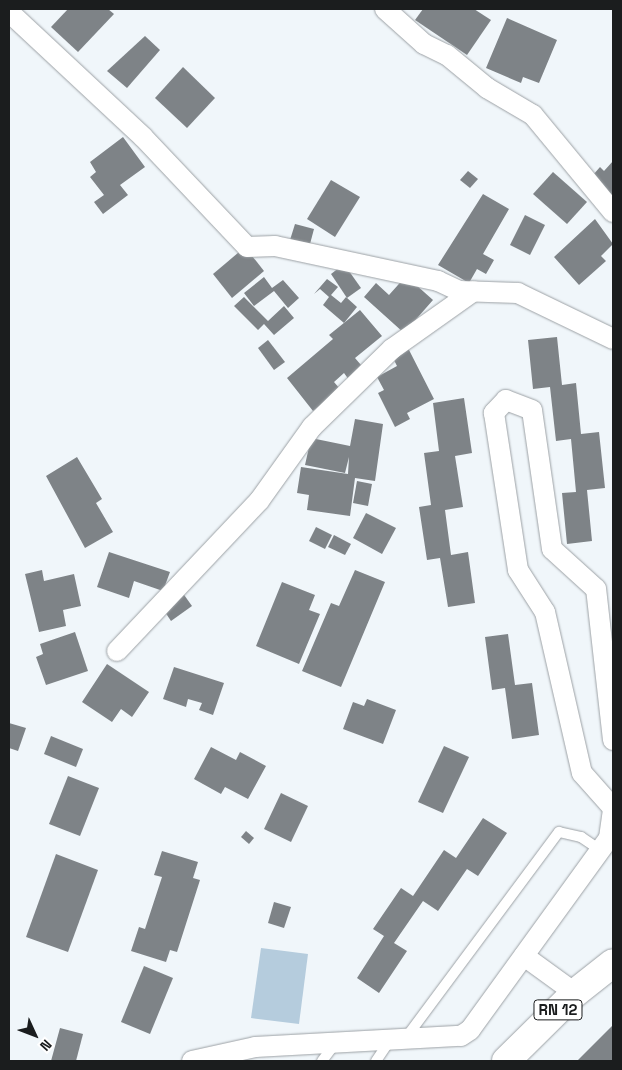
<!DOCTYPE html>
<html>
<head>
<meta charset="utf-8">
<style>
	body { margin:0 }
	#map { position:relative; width:622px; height:1070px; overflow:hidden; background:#f0f6fa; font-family:"Space Grotesk",sans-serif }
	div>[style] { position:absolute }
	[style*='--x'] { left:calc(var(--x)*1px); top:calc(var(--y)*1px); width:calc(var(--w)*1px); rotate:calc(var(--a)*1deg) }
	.green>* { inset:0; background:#b5ccdd }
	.building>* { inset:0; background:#7e8387 }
	.roads { filter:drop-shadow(0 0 1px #9ca1a5) drop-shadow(0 0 1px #9ca1a5) }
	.service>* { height:10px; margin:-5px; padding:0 5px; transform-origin:5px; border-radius:5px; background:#fff }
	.minor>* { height:20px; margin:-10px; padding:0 10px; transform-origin:10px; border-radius:10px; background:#fff }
	.primary>* { height:28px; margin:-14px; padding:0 14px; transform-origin:14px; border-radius:14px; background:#fff }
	span { translate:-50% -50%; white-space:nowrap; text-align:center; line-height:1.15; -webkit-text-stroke:4px #fff; paint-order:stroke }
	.shield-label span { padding:1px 4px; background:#fff; border:1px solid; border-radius:4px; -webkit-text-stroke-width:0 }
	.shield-label { font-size:15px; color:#1b1d1e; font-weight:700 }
	.frame { position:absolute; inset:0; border:10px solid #1b1d1e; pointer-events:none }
	.north { position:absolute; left:10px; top:1010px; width:50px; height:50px; -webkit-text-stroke:4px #fff; paint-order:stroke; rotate:133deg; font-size:14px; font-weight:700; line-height:20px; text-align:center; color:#1b1d1e }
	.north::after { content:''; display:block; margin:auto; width:18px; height:22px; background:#1b1d1e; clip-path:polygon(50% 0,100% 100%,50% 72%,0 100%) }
</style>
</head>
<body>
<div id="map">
	<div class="green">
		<div style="clip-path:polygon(261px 948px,308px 954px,299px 1024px,251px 1018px)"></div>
	</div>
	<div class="building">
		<div style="clip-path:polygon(68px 9px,108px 9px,114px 14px,78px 52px,51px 27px)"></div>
		<div style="clip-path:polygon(423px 9px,474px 9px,491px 20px,467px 55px,415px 20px)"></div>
		<div style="clip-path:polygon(507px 18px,557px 40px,539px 83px,523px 77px,521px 83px,486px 68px)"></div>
		<div style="clip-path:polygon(145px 36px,160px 50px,127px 88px,107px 71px)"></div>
		<div style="clip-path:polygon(183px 67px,215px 98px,187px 128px,155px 98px)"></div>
		<div style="clip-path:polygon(123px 137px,145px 167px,120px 185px,128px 195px,103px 214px,94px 202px,104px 195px,90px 177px,96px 172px,90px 162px)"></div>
		<div style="clip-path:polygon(613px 161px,613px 203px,586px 183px,600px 167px,604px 171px)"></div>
		<div style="clip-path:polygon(468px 171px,478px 179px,470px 188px,460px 180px)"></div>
		<div style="clip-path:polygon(553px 172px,587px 202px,567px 224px,533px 194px)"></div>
		<div style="clip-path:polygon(331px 180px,360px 197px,335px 237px,307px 219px)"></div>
		<div style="clip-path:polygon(483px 194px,509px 209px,483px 254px,494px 260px,486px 274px,477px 269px,469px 283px,438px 265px)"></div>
		<div style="clip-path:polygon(525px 215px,545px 225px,530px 255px,510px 245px)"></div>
		<div style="clip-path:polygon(595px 219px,613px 244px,601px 256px,606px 261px,579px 285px,554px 257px)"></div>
		<div style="clip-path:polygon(295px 224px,314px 229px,310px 244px,290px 240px)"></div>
		<div style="clip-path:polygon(245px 247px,264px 271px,232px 298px,213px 274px)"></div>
		<div style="clip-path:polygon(344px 264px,361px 288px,347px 298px,331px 274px)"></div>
		<div style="clip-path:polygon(406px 276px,433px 300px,404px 333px,364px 297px,376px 283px,389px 295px)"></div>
		<div style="clip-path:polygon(264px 277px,272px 288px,283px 280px,299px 298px,288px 308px,274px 291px,254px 306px,244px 293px)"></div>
		<div style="clip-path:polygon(327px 279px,338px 287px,331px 295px,341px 303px,346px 297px,357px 307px,344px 323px,323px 305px,329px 297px,320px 289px,314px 294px)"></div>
		<div style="clip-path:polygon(244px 297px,268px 321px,284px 306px,294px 318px,274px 335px,264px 324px,258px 330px,234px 306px)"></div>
		<div style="clip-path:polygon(360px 310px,382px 336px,355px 358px,367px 372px,352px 384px,344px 373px,334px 382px,340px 389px,313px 411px,287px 378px,333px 339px,329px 335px)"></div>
		<div style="clip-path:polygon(557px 337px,562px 385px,576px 383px,581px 434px,599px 432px,605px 488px,587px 490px,592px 541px,567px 544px,562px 493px,576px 492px,571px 439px,556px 441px,550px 387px,533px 389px,528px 340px)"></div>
		<div style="clip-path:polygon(268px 340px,285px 362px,274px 370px,258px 348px)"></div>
		<div style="clip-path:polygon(408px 348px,434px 399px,407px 413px,410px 419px,395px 427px,378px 393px,384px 390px,377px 377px,397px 366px,392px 356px)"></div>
		<div style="clip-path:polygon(464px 398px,472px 453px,455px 456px,463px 507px,445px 510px,451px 555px,468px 552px,475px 603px,448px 607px,440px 558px,427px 560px,419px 507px,431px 505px,424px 453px,439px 451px,433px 403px)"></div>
		<div style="clip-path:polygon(355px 419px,383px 424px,375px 481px,355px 478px,350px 516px,307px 510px,309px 495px,297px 493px,301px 467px,348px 474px,349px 457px,345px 473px,305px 465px,311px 438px,350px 446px)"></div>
		<div style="clip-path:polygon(77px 457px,102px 499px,96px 503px,113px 532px,85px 548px,46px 476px)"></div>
		<div style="clip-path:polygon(357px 481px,372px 484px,368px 506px,353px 503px)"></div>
		<div style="clip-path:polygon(366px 513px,396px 528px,382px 554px,353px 538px)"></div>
		<div style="clip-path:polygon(316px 527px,332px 535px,325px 549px,309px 541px)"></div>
		<div style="clip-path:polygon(334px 535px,351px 544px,345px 555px,328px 547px)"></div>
		<div style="clip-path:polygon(109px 552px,170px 572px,163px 591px,134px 581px,129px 598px,97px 587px)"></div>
		<div style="clip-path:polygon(42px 570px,44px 581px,74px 574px,81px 606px,63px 610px,66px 626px,39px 632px,25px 574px)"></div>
		<div style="clip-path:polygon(355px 570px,385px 582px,341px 687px,302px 671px,331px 603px,339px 606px)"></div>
		<div style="clip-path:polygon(282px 582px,315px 595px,309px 610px,320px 614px,299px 664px,256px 646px)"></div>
		<div style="clip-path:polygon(182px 592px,192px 606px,171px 621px,161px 606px)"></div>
		<div style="clip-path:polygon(75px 632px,88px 671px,46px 685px,36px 657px,43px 654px,40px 644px)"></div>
		<div style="clip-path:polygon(508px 634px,515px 685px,532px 683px,539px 735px,512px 739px,505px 688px,492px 690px,485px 637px)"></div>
		<div style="clip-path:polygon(107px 664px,149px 692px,132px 717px,121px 709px,112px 722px,82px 702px)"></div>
		<div style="clip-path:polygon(174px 667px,224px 683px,213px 715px,199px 710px,202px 703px,188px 699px,186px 707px,163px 699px)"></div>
		<div style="clip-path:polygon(367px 699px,396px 710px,383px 744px,343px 729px,353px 702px,364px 706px)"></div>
		<div style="clip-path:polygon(9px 723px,26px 728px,18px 751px,9px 748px)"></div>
		<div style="clip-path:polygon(51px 736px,83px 749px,76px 767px,44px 754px)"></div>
		<div style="clip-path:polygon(444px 746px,469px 757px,443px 813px,418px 802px)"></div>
		<div style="clip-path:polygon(211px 747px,236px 760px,240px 752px,266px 766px,248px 799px,225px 787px,221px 794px,194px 779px)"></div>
		<div style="clip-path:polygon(68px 776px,99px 788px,80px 836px,49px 824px)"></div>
		<div style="clip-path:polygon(281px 793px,308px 806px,291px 842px,264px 829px)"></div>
		<div style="clip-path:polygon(483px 818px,507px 833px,478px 876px,467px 869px,438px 911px,423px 901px,394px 943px,407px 951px,379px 993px,357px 978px,384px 936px,373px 929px,401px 888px,413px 896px,444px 850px,456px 858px)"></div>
		<div style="clip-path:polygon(246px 831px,254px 838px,249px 844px,241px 837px)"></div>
		<div style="clip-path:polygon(162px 851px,198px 862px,193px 878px,200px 880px,177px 952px,170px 950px,166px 962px,131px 951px,139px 927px,145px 929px,162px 877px,154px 875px)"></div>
		<div style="clip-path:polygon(56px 854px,98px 870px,68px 952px,26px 937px)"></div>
		<div style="clip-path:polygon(274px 902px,291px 907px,284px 928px,268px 923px)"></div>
		<div style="clip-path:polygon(144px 966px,173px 978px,150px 1034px,121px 1022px)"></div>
		<div style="clip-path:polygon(613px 1025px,613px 1061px,577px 1061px)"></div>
		<div style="clip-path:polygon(60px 1028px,83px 1034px,76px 1061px,51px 1061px)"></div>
	</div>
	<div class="roads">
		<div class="service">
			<div style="--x:405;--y:1039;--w:258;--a:-53.4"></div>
			<div style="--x:559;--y:832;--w:23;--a:13"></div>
			<div style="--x:581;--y:837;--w:23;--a:34"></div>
			<div style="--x:322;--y:1061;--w:21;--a:-53"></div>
			<div style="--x:376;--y:1061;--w:25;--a:-56"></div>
		</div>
		<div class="minor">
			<div style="--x:385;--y:9;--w:52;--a:41.9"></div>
			<div style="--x:424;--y:44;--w:25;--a:26"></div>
			<div style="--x:447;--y:55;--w:52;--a:39.5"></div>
			<div style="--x:487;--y:88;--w:53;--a:30.4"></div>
			<div style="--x:533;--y:115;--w:126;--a:50.5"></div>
			<div style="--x:9;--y:12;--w:183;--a:43"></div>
			<div style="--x:143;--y:137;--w:151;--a:46.6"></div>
			<div style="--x:247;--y:247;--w:28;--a:-2"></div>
			<div style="--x:275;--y:246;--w:167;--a:12.1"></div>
			<div style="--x:438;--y:281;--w:23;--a:25"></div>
			<div style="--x:459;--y:291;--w:59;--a:1.9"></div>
			<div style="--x:518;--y:293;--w:106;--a:25.8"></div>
			<div style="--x:117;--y:651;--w:207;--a:-46.6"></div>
			<div style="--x:259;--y:501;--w:91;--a:-54.4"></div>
			<div style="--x:312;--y:427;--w:112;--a:-44.3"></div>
			<div style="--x:392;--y:349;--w:100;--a:-35.3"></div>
			<div style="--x:613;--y:740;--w:152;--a:-96.4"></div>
			<div style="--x:596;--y:589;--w:59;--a:-137.7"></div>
			<div style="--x:552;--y:549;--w:140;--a:-98.2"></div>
			<div style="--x:532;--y:410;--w:28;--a:-159"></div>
			<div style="--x:506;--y:400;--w:18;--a:133"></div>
			<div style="--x:494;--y:413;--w:159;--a:81.3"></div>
			<div style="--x:518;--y:570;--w:50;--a:57.3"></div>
			<div style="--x:545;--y:612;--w:165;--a:77.1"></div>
			<div style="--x:582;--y:773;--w:47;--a:48.5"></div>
			<div style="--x:524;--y:956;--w:63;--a:36"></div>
			<div style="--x:192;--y:1061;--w:65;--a:-12.5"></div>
			<div style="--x:255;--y:1047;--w:206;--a:-3.1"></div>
			<div style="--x:461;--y:1036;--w:11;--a:-34"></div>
			<div style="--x:470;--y:1030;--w:237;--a:-54.1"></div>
			<div style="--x:609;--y:838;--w:29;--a:-82"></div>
		</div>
		<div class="primary">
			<div style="--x:506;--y:1061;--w:97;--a:-44.6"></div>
			<div style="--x:575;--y:993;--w:48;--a:-38.3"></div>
		</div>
	</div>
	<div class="shield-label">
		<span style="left:558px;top:1010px">RN 12</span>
	</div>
	<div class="frame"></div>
	<div class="north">N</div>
</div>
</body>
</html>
